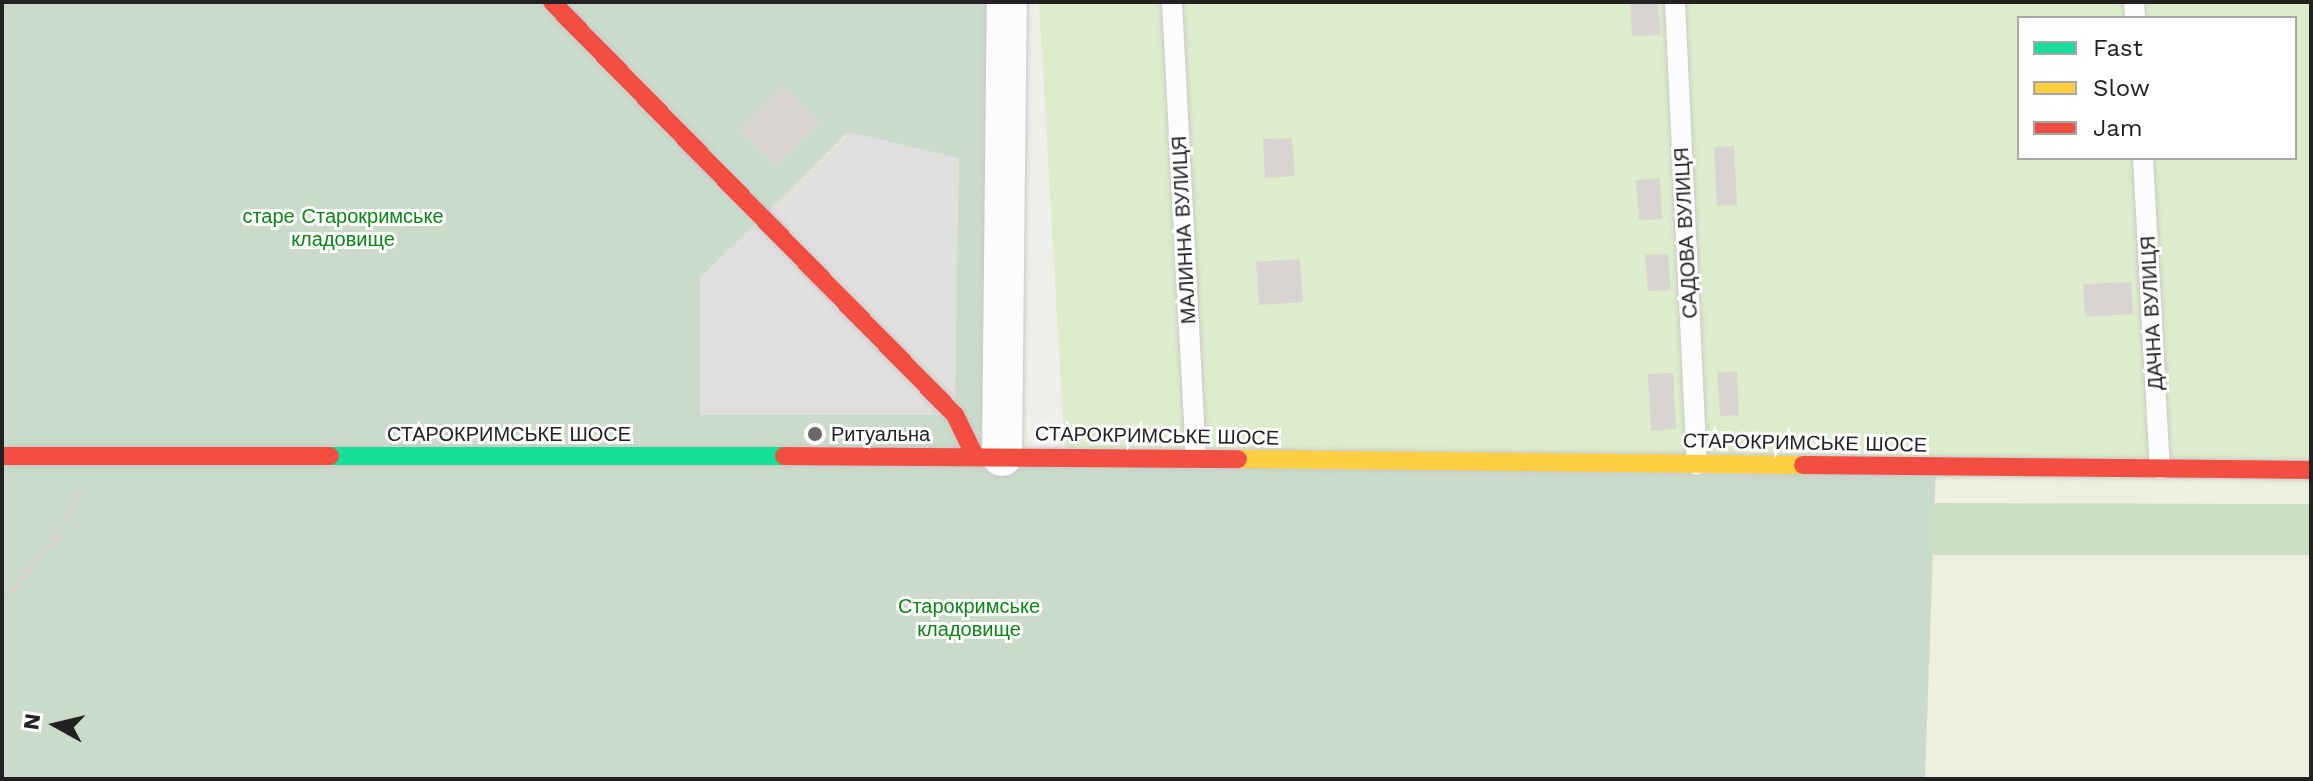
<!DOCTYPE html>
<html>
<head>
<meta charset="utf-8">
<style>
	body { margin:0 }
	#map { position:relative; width:2313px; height:781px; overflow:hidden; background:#f0eeeb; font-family:"Work Sans",sans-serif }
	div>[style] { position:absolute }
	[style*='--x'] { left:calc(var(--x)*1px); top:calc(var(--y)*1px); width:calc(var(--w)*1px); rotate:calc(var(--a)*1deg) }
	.farmland>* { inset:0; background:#efefdf }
	.grass>* { inset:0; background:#ddeccb }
	.forest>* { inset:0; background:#cbdec1 }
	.cemetery>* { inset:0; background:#cadbca }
	.parking>* { inset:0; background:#e0dfde }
	.building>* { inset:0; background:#d7d4d2 }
	.path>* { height:5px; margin-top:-2.5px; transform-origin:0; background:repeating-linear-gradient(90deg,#dccecd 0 4px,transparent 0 8px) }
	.roads { filter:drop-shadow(0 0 2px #c9c8c7) drop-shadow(0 0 2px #c9c8c7) }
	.lane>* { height:20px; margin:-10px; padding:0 10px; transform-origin:10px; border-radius:10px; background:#fdfcfc }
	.street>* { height:40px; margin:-20px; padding:0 20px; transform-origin:20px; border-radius:20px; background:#fdfcfc }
	.fast>* { height:18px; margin:-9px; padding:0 9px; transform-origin:9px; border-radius:9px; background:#16e098 }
	.slow>* { height:18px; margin:-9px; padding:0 9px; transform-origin:9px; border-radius:9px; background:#ffcf43 }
	.jam>* { height:18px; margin:-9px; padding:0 9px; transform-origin:9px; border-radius:9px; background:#f24e42 }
	.dots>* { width:22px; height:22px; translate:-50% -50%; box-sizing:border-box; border:4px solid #fff; border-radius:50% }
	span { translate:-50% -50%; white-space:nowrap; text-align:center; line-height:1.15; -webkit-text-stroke:6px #fff; paint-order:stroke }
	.park-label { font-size:20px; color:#0c8416 }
	.street-label { font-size:20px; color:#222 }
	.poi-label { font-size:20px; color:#222 }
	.left { translate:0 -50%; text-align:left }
	.frame { position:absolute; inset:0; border:4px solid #222; pointer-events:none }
	.legend { position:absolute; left:2017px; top:16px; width:280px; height:144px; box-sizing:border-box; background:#fff; border:2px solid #a7a7a7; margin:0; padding:10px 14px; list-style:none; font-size:24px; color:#222 }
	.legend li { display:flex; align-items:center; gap:16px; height:40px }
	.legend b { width:40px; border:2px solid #a7a7a7 }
	.north { position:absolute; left:16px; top:685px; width:80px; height:80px; -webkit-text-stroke:6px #fff; paint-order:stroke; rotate:278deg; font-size:22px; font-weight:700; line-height:32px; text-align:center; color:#222 }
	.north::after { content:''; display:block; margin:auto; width:28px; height:36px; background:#222; clip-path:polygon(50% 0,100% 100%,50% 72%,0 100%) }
</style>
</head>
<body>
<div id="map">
	<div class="farmland">
		<div style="clip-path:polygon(1936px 466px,2311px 470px,2311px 779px,1925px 779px)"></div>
	</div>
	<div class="grass">
		<div style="clip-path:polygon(evenodd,1039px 2px,2311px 2px,2311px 470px,1065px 457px,1039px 2px,2019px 18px,2295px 18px,2295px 158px,2019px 158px,2019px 18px)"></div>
	</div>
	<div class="forest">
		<div style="clip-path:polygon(991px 501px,2311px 504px,2311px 555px,997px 555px,2px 506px)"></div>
	</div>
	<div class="cemetery">
		<div style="clip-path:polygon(evenodd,2px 2px,1007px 2px,1003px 456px,1936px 466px,1925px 779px,2px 779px,2px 2px,848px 132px,700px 414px,701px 278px,848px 132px)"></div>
	</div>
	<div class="parking">
		<div style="clip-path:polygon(849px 132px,959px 158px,955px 415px,700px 415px,700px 278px)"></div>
	</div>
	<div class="building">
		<div style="clip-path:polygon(1630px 2px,1658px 2px,1660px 35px,1632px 36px)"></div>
		<div style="clip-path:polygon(783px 85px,820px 122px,776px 166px,739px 129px)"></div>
		<div style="clip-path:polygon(1292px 138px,1295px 176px,1265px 178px,1263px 139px)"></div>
		<div style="clip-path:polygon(1734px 146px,1737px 205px,1717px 206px,1714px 147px)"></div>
		<div style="clip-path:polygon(1660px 178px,1662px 219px,1639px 220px,1636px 180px)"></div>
		<div style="clip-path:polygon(1668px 254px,1671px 290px,1648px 291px,1645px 255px)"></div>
		<div style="clip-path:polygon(1300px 259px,1303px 302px,1259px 305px,1256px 262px)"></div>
		<div style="clip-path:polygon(2131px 282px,2133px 314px,2085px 317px,2083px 284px)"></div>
		<div style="clip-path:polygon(1737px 371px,1739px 415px,1720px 416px,1717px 373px)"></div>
		<div style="clip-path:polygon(1673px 373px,1676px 429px,1651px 431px,1648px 374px)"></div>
	</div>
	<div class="path">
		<div style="--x:2;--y:603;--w:85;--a:-50.7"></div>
		<div style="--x:56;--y:537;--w:50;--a:-62.4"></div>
	</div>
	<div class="roads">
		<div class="lane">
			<div style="--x:1172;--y:2;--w:457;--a:87"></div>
			<div style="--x:1675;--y:2;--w:463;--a:87.3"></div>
			<div style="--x:2134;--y:2;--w:16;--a:86"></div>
			<div style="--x:2143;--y:158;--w:311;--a:86.9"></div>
		</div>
		<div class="street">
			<div style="--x:1002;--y:456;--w:454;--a:-89.4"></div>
		</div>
		<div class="fast">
			<div style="--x:330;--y:456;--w:454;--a:0"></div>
		</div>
		<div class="slow">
			<div style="--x:1238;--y:459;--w:565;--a:0.61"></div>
		</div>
		<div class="jam">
			<div style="--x:552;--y:2;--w:577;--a:45.7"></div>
			<div style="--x:955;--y:415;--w:46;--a:64"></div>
			<div style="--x:2;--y:456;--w:328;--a:0"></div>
			<div style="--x:784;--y:456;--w:454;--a:0.4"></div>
			<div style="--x:1803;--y:465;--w:508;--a:0.56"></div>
		</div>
	</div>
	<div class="dots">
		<div style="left:815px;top:434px;background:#6a6968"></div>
	</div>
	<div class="park-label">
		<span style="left:343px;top:228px">старе Старокримське<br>кладовище</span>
		<span style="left:969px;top:618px">Старокримське<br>кладовище</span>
	</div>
	<div class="street-label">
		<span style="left:1184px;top:230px;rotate:-93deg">МАЛИННА ВУЛИЦЯ</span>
		<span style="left:1686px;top:233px;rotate:-93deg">САДОВА ВУЛИЦЯ</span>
		<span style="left:2152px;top:313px;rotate:-93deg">ДАЧНА ВУЛИЦЯ</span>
		<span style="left:509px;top:434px">СТАРОКРИМСЬКЕ ШОСЕ</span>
		<span style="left:1157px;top:436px;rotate:1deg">СТАРОКРИМСЬКЕ ШОСЕ</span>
		<span style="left:1805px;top:443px;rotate:1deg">СТАРОКРИМСЬКЕ ШОСЕ</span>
	</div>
	<div class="poi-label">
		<span class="left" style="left:831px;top:434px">Ритуальна</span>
	</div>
	<div class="frame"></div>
	<ul class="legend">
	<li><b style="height:10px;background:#16e098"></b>Fast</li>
	<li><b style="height:10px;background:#ffcf43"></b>Slow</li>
	<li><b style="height:10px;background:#f24e42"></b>Jam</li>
	</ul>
	<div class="north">N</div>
</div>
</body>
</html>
